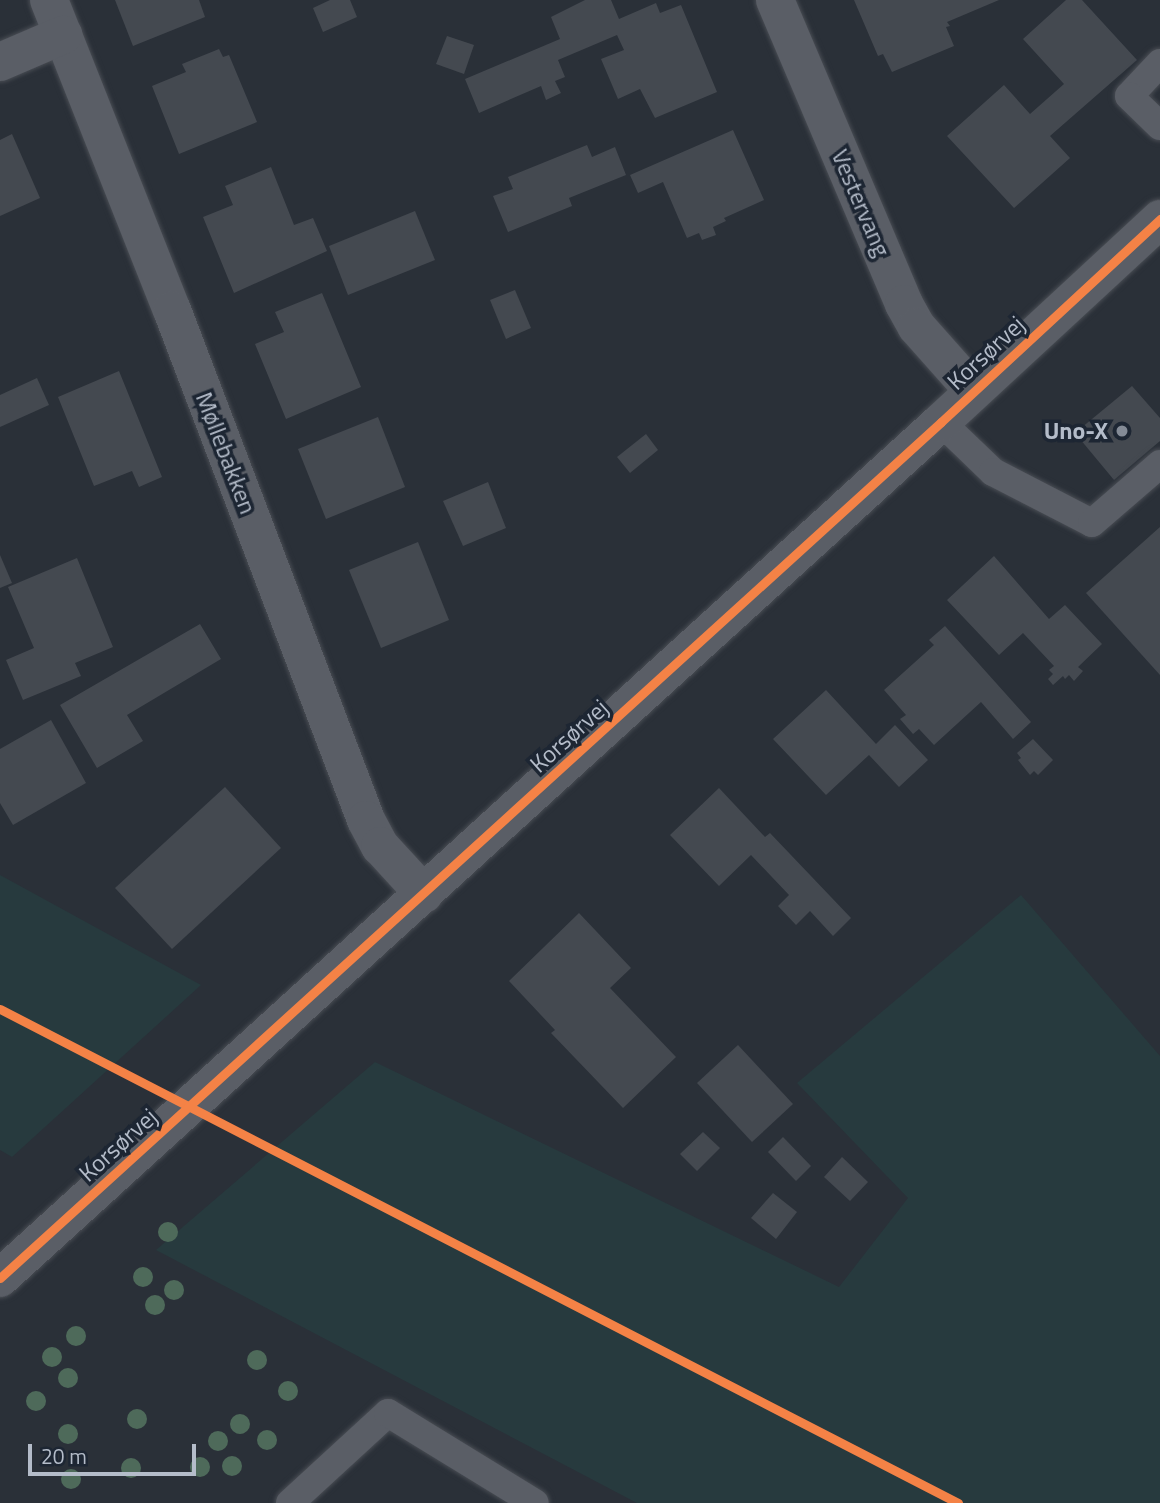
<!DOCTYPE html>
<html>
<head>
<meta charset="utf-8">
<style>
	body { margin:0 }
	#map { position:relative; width:1160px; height:1503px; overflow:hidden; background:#2a3038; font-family:"Titillium Web",sans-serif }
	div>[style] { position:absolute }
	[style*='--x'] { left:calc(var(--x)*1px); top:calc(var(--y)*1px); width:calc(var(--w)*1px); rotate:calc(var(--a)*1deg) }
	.green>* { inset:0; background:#273a3e }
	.building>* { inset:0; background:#444950 }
	.roads { filter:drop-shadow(0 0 2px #484c53) drop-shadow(0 0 2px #484c53) }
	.service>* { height:28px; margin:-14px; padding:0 14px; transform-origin:14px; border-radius:14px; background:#5a5e66 }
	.minor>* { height:38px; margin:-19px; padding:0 19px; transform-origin:19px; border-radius:19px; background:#5a5e66 }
	.tertiary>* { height:38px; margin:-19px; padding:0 19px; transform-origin:19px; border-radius:19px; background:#5a5e66 }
	.cycleway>* { height:9px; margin:-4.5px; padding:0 4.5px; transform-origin:4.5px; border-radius:4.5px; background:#f48246 }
	.trees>* { width:20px; height:20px; margin:-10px; border-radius:50%; background:#4e6a5a }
	.dots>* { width:19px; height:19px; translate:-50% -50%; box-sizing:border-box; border:4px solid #1d2633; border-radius:50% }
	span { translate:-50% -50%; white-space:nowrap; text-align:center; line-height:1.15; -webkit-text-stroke:7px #1d2633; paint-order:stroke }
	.street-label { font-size:24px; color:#b4bcc9 }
	.poi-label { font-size:24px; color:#b4bcc9; font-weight:700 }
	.right { translate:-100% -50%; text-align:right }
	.scale { position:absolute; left:28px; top:1444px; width:168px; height:32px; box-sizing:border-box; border:4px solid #b4bcc9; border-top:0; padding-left:9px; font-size:21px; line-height:24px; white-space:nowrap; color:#b4bcc9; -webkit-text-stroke:5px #1d2633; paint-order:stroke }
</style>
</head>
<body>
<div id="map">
	<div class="green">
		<div style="clip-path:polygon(0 875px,201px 985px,12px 1157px,0 1150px)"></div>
		<div style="clip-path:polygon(1021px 895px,1160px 1056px,1160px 1503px,637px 1503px,156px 1250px,375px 1062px,839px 1287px,908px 1198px,797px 1083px)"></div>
	</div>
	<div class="building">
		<div style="clip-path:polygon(115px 0,199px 0,205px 17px,133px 46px)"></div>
		<div style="clip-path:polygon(330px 0,350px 0,357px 17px,323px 32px,313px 8px)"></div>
		<div style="clip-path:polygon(585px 0,611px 0,619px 19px,656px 3px,660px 13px,681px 5px,717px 92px,655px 118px,640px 89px,618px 99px,601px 59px,624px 50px,617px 35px,558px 60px,565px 77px,555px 81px,561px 93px,546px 100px,541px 86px,479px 113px,465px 79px,560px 39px,551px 17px)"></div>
		<div style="clip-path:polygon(854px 0,999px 0,947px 22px,950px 26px,946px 27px,954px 46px,892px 72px,883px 54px,878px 56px)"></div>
		<div style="clip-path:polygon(1066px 0,1082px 0,1137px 60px,1050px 136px,1070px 158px,1014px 208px,947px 136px,1004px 85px,1030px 114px,1064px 84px,1023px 39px)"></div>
		<div style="clip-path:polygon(447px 36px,474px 45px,464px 74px,436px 64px)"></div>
		<div style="clip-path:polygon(219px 49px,223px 57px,229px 55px,257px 122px,179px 154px,152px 86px,186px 72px,182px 64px)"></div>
		<div style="clip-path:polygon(733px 130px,764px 200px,724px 218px,726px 221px,713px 227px,716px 235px,702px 240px,699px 233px,687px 238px,663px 182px,638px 193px,630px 175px)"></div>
		<div style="clip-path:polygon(12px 134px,40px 198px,0 216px,0 140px)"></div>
		<div style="clip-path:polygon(587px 145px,592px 157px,615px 147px,626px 175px,569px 198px,572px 206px,508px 232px,493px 196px,513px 189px,508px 177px)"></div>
		<div style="clip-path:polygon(271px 167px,294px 225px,313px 218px,327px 251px,234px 293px,203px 217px,233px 205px,225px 186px)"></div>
		<div style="clip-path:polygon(415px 211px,435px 260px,348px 295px,329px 246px)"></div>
		<div style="clip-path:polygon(515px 290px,531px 328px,506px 339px,490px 300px)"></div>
		<div style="clip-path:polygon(322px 293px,361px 387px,286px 419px,255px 344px,284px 332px,275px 312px)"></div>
		<div style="clip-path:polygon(119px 371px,162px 477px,139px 487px,132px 471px,94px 486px,58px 397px)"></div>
		<div style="clip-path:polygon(37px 378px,49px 405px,0 427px,0 395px)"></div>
		<div style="clip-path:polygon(1132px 386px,1160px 418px,1160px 441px,1114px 480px,1075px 433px)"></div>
		<div style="clip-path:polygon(378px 417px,405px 487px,326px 519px,298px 449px)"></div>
		<div style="clip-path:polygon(646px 434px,658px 450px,630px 473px,617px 457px)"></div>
		<div style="clip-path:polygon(488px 482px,506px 528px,463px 546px,443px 501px)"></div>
		<div style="clip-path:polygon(1160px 527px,1160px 675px,1086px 593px)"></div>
		<div style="clip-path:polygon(418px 542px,449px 620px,381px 648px,349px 570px)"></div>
		<div style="clip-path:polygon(0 555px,12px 583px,0 588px)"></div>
		<div style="clip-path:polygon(994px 556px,1049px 619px,1065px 605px,1102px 644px,1078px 667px,1083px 671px,1074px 681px,1069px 675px,1065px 679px,1063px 676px,1053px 685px,1048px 679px,1053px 674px,1049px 670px,1054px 666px,1023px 633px,999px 655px,947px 600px)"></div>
		<div style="clip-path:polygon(77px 558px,113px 647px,75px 663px,81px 676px,23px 700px,6px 660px,34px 648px,8px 587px)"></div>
		<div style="clip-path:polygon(200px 624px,221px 659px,127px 715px,143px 741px,97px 768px,60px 705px)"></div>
		<div style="clip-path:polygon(945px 626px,1031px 722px,1013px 739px,981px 702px,934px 745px,919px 729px,913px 734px,900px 719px,906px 715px,884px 690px,934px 645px,929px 640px)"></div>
		<div style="clip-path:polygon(826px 690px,876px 744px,895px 725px,928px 760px,899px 787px,869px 755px,826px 795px,773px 739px)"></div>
		<div style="clip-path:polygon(51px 720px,86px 783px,13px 825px,0 803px,0 749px)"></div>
		<div style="clip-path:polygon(1033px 739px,1053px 760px,1038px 775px,1034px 771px,1030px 775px,1018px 760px,1021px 758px,1017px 753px)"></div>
		<div style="clip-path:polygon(225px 787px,281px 848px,172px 949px,115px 888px)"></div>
		<div style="clip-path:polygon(719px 788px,765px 837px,770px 833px,851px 918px,833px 936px,810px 911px,796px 925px,778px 906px,789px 895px,751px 855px,719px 886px,670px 835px)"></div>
		<div style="clip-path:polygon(579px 913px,631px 968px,610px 988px,676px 1057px,623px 1108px,551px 1033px,555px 1030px,509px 981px)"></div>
		<div style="clip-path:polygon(738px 1045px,793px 1104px,752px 1142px,697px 1083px)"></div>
		<div style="clip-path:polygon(703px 1132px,720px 1148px,697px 1171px,680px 1154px)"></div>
		<div style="clip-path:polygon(783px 1137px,811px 1166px,796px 1181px,768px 1152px)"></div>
		<div style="clip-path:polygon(842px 1157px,868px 1182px,850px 1201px,824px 1177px)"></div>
		<div style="clip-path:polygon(773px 1193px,797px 1212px,776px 1239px,751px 1218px)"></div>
	</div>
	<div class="roads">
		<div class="service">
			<div style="--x:1160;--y:63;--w:45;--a:133.2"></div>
			<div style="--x:1129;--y:96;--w:43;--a:44.1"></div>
			<div style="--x:941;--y:422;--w:72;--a:43.9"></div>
			<div style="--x:993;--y:472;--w:111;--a:27.3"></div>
			<div style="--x:1092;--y:523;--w:90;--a:-40.9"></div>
			<div style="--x:290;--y:1503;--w:133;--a:-42.6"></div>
			<div style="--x:388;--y:1413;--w:172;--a:31.5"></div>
		</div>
		<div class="minor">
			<div style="--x:49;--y:0;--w:334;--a:68.4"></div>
			<div style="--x:172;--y:310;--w:546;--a:69.17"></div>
			<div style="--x:366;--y:820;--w:30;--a:62"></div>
			<div style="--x:380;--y:846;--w:65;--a:47.5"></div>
			<div style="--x:775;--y:0;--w:330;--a:67"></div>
			<div style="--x:904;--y:304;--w:26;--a:61"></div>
			<div style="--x:917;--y:327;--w:84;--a:48.4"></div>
			<div style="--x:0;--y:62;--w:69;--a:-23.2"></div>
		</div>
		<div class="tertiary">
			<div style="--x:0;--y:1278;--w:1272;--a:-42.29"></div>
			<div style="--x:941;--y:422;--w:299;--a:-42.8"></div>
		</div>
	</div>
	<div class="cycleway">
		<div style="--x:0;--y:1009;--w:1078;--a:27.28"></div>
		<div style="--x:0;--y:1278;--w:1272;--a:-42.29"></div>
		<div style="--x:941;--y:422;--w:299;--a:-42.8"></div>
	</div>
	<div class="trees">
		<div style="left:168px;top:1232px"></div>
		<div style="left:143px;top:1277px"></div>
		<div style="left:174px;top:1290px"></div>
		<div style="left:155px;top:1305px"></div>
		<div style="left:76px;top:1336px"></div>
		<div style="left:52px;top:1357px"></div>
		<div style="left:257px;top:1360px"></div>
		<div style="left:68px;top:1378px"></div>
		<div style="left:288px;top:1391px"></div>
		<div style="left:36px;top:1401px"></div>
		<div style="left:137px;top:1419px"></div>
		<div style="left:240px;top:1424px"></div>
		<div style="left:68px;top:1434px"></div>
		<div style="left:267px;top:1440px"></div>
		<div style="left:218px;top:1441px"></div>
		<div style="left:232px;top:1466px"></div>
		<div style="left:200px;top:1467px"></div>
		<div style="left:131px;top:1468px"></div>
		<div style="left:71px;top:1479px"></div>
	</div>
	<div class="dots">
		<div style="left:1122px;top:431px;background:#848b96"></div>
	</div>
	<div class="street-label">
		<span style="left:861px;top:203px;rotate:67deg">Vestervang</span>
		<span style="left:986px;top:353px;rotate:-43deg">Korsørvej</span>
		<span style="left:226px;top:453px;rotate:69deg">Møllebakken</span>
		<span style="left:569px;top:736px;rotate:-42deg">Korsørvej</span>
		<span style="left:118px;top:1145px;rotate:-42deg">Korsørvej</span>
	</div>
	<div class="poi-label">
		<span class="right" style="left:1108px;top:431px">Uno-X</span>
	</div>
	<div class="scale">20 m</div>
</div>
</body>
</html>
